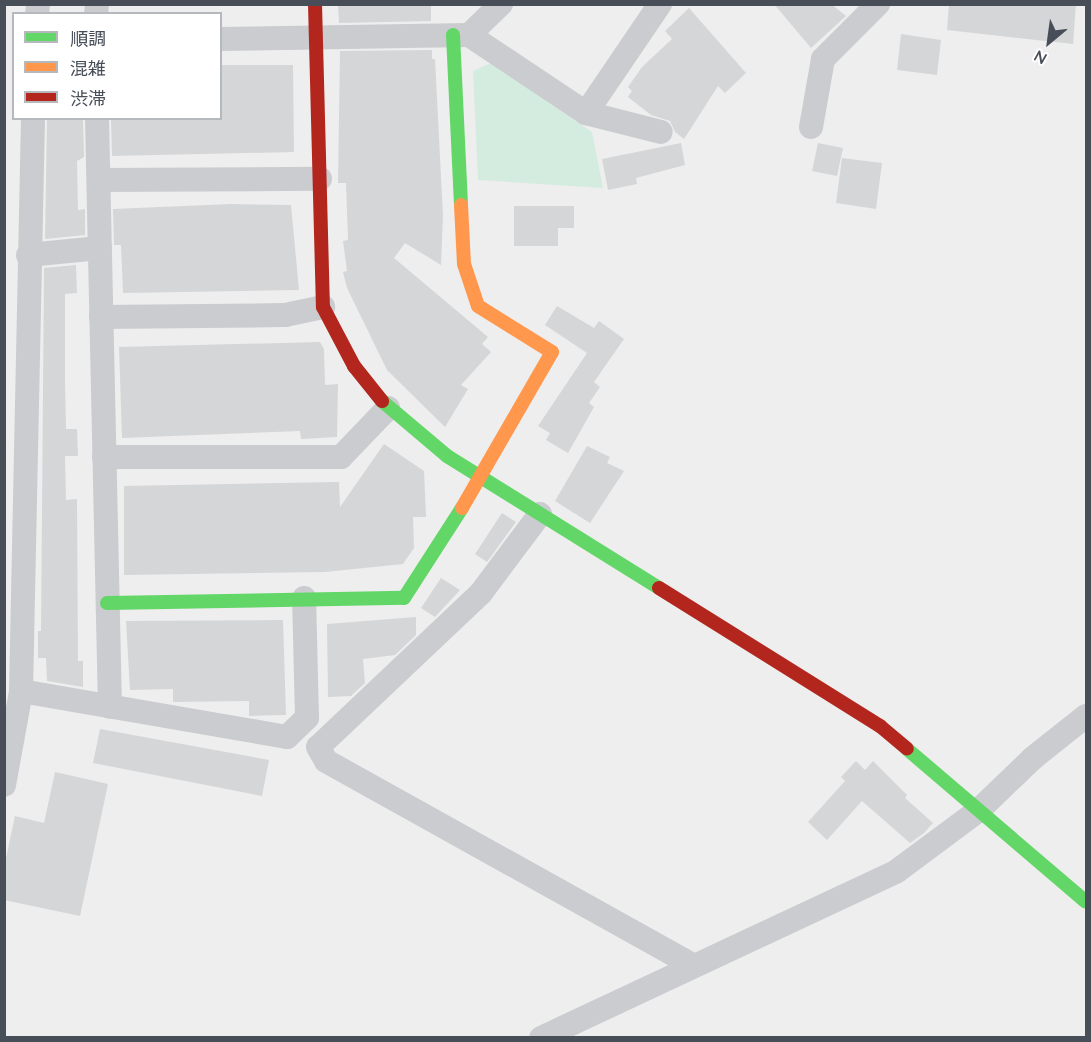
<!DOCTYPE html>
<html>
<head>
<meta charset="utf-8">
<style>
	body { margin:0 }
	#map { position:relative; width:1091px; height:1042px; overflow:hidden; background:#eee; font-family:Quicksand,"Noto Sans JP",sans-serif }
	div>[style] { position:absolute }
	[style*='--x'] { left:calc(var(--x)*1px); top:calc(var(--y)*1px); width:calc(var(--w)*1px); rotate:calc(var(--a)*1deg) }
	.green>* { inset:0; background:#d4ecdf }
	.building>* { inset:0; background:#d5d6d8 }
	.street>* { height:24px; margin:-12px; padding:0 12px; transform-origin:12px; border-radius:12px; background:#cacccf }
	.fast>* { height:14px; margin:-7px; padding:0 7px; transform-origin:7px; border-radius:7px; background:#63d668 }
	.slow>* { height:14px; margin:-7px; padding:0 7px; transform-origin:7px; border-radius:7px; background:#ff974d }
	.jam>* { height:14px; margin:-7px; padding:0 7px; transform-origin:7px; border-radius:7px; background:#b3261e }
	span { translate:-50% -50%; white-space:nowrap; text-align:center; line-height:1.15; -webkit-text-stroke:4.5px #fff; paint-order:stroke }
	.frame { position:absolute; inset:0; border:6px solid #474e58; pointer-events:none }
	.legend { position:absolute; left:12px; top:12px; width:210px; height:108px; box-sizing:border-box; background:#fff; border:2px solid #b5b8bc; margin:0; padding:8px 10px; list-style:none; font-size:18px; color:#474e58 }
	.legend li { display:flex; align-items:center; gap:12px; height:30px }
	.legend b { width:30px; border:2px solid #b5b8bc }
	.north { position:absolute; left:1019px; top:12px; width:60px; height:60px; -webkit-text-stroke:4px #fff; paint-order:stroke; rotate:209deg; font-size:16px; font-weight:700; line-height:24px; text-align:center; color:#474e58 }
	.north::after { content:''; display:block; margin:auto; width:21px; height:27px; background:#474e58; clip-path:polygon(50% 0,100% 100%,50% 72%,0 100%) }
</style>
</head>
<body>
<div id="map">
	<div class="green">
		<div style="clip-path:polygon(491px 63px,592px 132px,603px 188px,478px 180px,473px 71px)"></div>
	</div>
	<div class="building">
		<div style="clip-path:polygon(338px 4px,431px 4px,431px 21px,339px 23px)"></div>
		<div style="clip-path:polygon(774px 4px,831px 4px,846px 16px,811px 48px)"></div>
		<div style="clip-path:polygon(949px 4px,1076px 4px,1073px 44px,947px 30px)"></div>
		<div style="clip-path:polygon(689px 8px,746px 73px,725px 93px,718px 86px,684px 139px,675px 132px,670px 121px,651px 115px,628px 97px,632px 91px,628px 87px,642px 67px,672px 39px,665px 31px)"></div>
		<div style="clip-path:polygon(901px 34px,941px 40px,937px 75px,897px 70px)"></div>
		<div style="clip-path:polygon(432px 50px,432px 59px,435px 59px,443px 216px,441px 265px,405px 243px,394px 258px,488px 337px,482px 344px,491px 352px,461px 385px,468px 389px,445px 427px,387px 370px,347px 288px,343px 272px,347px 271px,343px 241px,348px 240px,346px 183px,338px 183px,340px 51px)"></div>
		<div style="clip-path:polygon(220px 65px,293px 65px,294px 152px,112px 156px,111px 120px,220px 118px)"></div>
		<div style="clip-path:polygon(47px 118px,83px 120px,84px 157px,77px 161px,78px 210px,85px 209px,85px 235px,45px 239px)"></div>
		<div style="clip-path:polygon(681px 143px,685px 165px,636px 178px,637px 184px,608px 190px,602px 159px)"></div>
		<div style="clip-path:polygon(818px 143px,843px 148px,837px 176px,812px 171px)"></div>
		<div style="clip-path:polygon(842px 158px,882px 163px,876px 209px,836px 203px)"></div>
		<div style="clip-path:polygon(231px 204px,291px 205px,299px 290px,123px 293px,121px 245px,114px 245px,113px 209px)"></div>
		<div style="clip-path:polygon(514px 206px,574px 206px,574px 228px,558px 228px,558px 246px,514px 246px)"></div>
		<div style="clip-path:polygon(76px 265px,77px 293px,65px 294px,65px 381px,66px 429px,77px 429px,78px 456px,65px 456px,66px 500px,77px 499px,78px 661px,83px 661px,83px 687px,47px 681px,46px 658px,38px 658px,38px 631px,41px 631px,44px 268px)"></div>
		<div style="clip-path:polygon(557px 306px,594px 328px,599px 321px,624px 339px,594px 382px,600px 387px,589px 403px,594px 407px,568px 453px,546px 440px,550px 433px,538px 426px,587px 353px,545px 325px)"></div>
		<div style="clip-path:polygon(320px 342px,324px 349px,325px 385px,338px 384px,337px 437px,301px 439px,300px 431px,122px 438px,119px 347px)"></div>
		<div style="clip-path:polygon(384px 444px,424px 471px,426px 517px,413px 517px,414px 548px,403px 564px,325px 572px,124px 575px,124px 486px,339px 482px,340px 507px)"></div>
		<div style="clip-path:polygon(587px 446px,610px 457px,607px 463px,624px 471px,590px 523px,555px 501px)"></div>
		<div style="clip-path:polygon(502px 513px,516px 522px,487px 562px,475px 554px)"></div>
		<div style="clip-path:polygon(441px 578px,460px 590px,435px 617px,421px 608px)"></div>
		<div style="clip-path:polygon(416px 617px,416px 635px,395px 655px,363px 659px,365px 683px,351px 696px,328px 697px,327px 624px)"></div>
		<div style="clip-path:polygon(283px 620px,286px 715px,249px 716px,249px 701px,173px 702px,173px 689px,130px 690px,126px 621px)"></div>
		<div style="clip-path:polygon(100px 729px,269px 760px,262px 796px,93px 763px)"></div>
		<div style="clip-path:polygon(856px 761px,865px 770px,873px 761px,907px 795px,905px 798px,933px 823px,924px 833px,910px 843px,862px 801px,827px 840px,808px 822px,845px 781px,841px 777px)"></div>
		<div style="clip-path:polygon(55px 772px,108px 784px,80px 916px,4px 900px,4px 867px,15px 816px,44px 823px)"></div>
	</div>
	<div class="street">
		<div style="--x:660;--y:4;--w:132;--a:124.2"></div>
		<div style="--x:586;--y:113;--w:77;--a:14.2"></div>
		<div style="--x:37;--y:14;--w:10;--a:-84"></div>
		<div style="--x:96;--y:14;--w:10;--a:-84"></div>
		<div style="--x:469;--y:35;--w:141;--a:33.7"></div>
		<div style="--x:220;--y:39;--w:249;--a:-0.9"></div>
		<div style="--x:469;--y:35;--w:45;--a:-44.1"></div>
		<div style="--x:97;--y:118;--w:589;--a:88.74"></div>
		<div style="--x:811;--y:127;--w:69;--a:-80"></div>
		<div style="--x:823;--y:59;--w:78;--a:-45"></div>
		<div style="--x:99;--y:180;--w:221;--a:-0.3"></div>
		<div style="--x:28;--y:255;--w:72;--a:-5.6"></div>
		<div style="--x:101;--y:317;--w:184;--a:-0.6"></div>
		<div style="--x:285;--y:315;--w:39;--a:-12"></div>
		<div style="--x:104;--y:457;--w:237;--a:0"></div>
		<div style="--x:341;--y:457;--w:68;--a:-46.2"></div>
		<div style="--x:540;--y:514;--w:99;--a:126.8"></div>
		<div style="--x:481;--y:593;--w:224;--a:136.6"></div>
		<div style="--x:318;--y:747;--w:16;--a:60"></div>
		<div style="--x:326;--y:761;--w:420;--a:29.1"></div>
		<div style="--x:21;--y:691;--w:270;--a:9.8"></div>
		<div style="--x:287;--y:737;--w:28;--a:-44"></div>
		<div style="--x:307;--y:718;--w:120;--a:-91.4"></div>
		<div style="--x:4;--y:785;--w:96;--a:-79.7"></div>
		<div style="--x:21;--y:691;--w:573;--a:-88.8"></div>
		<div style="--x:541;--y:1038;--w:393;--a:-25.1"></div>
		<div style="--x:897;--y:871;--w:102;--a:-36.6"></div>
		<div style="--x:979;--y:810;--w:75;--a:-43.9"></div>
		<div style="--x:1033;--y:758;--w:68;--a:-38.4"></div>
	</div>
	<div class="fast">
		<div style="--x:453;--y:35;--w:170;--a:87.3"></div>
		<div style="--x:382;--y:401;--w:85;--a:40.2"></div>
		<div style="--x:447;--y:456;--w:250;--a:31.9"></div>
		<div style="--x:107;--y:603;--w:297;--a:-1"></div>
		<div style="--x:404;--y:598;--w:107;--a:-57.2"></div>
		<div style="--x:907;--y:749;--w:235;--a:40.5"></div>
	</div>
	<div class="slow">
		<div style="--x:461;--y:205;--w:59;--a:87.1"></div>
		<div style="--x:464;--y:264;--w:44;--a:71.6"></div>
		<div style="--x:478;--y:306;--w:87;--a:31.9"></div>
		<div style="--x:552;--y:352;--w:180;--a:120"></div>
	</div>
	<div class="jam">
		<div style="--x:315;--y:4;--w:303;--a:88.5"></div>
		<div style="--x:323;--y:307;--w:67;--a:62.3"></div>
		<div style="--x:354;--y:366;--w:45;--a:51.3"></div>
		<div style="--x:659;--y:588;--w:261;--a:32"></div>
		<div style="--x:880;--y:726;--w:35;--a:40"></div>
	</div>
	<div class="frame"></div>
	<ul class="legend">
	<li><b style="height:8px;background:#63d668"></b>順調</li>
	<li><b style="height:8px;background:#ff974d"></b>混雑</li>
	<li><b style="height:8px;background:#b3261e"></b>渋滞</li>
	</ul>
	<div class="north">N</div>
</div>
</body>
</html>
